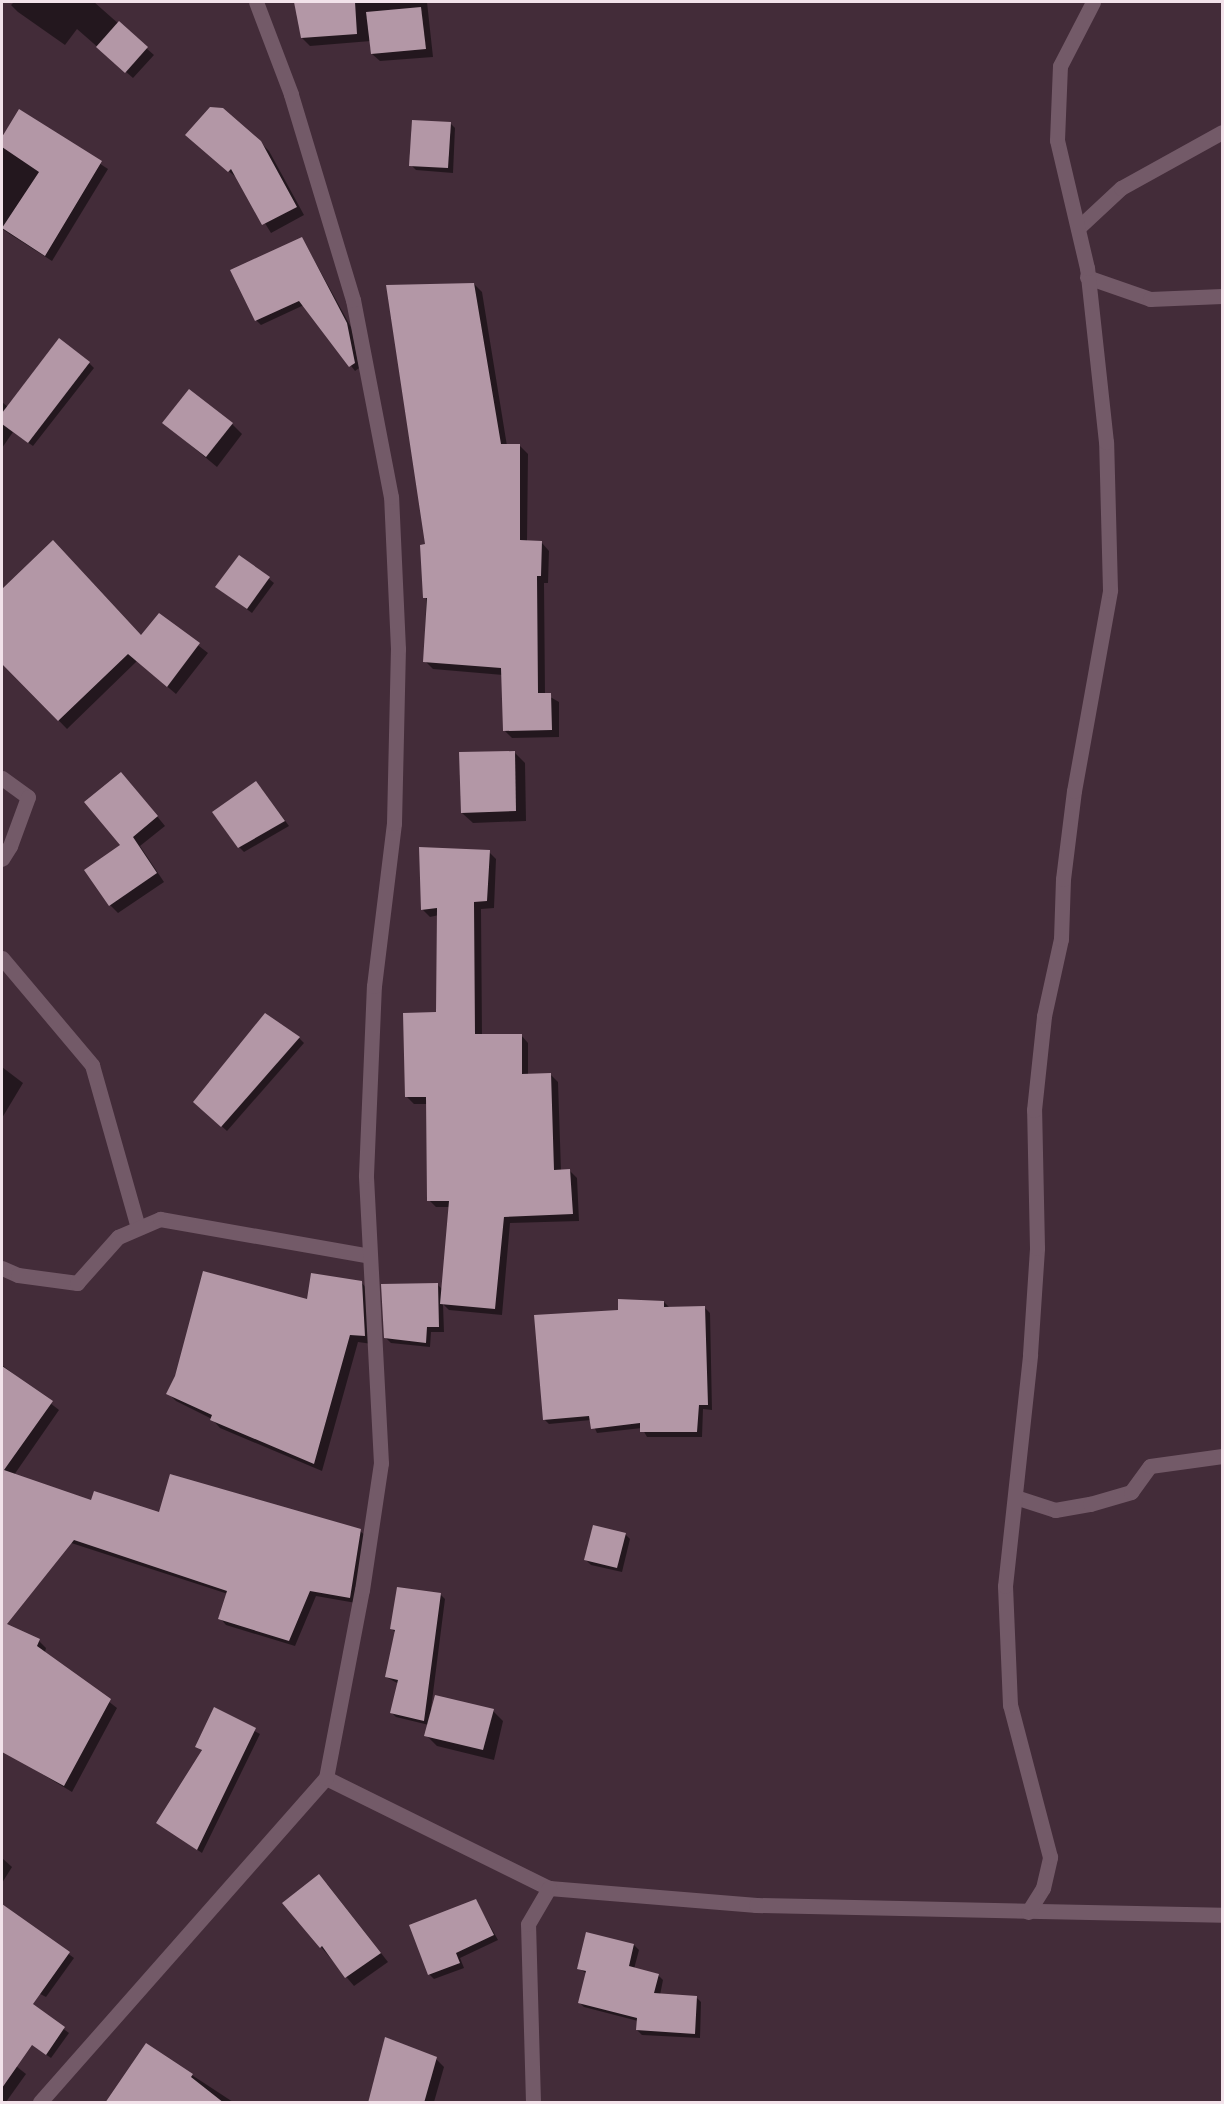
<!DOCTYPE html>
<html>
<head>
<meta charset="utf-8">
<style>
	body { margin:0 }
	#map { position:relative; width:1224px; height:2104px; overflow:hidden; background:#432c39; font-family:Overpass,sans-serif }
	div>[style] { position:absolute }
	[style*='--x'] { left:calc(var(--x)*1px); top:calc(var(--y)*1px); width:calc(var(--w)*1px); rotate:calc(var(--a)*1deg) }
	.shadow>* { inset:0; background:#0007 }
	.building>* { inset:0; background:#b397a6 }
	.minor>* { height:15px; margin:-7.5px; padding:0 7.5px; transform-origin:7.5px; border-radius:7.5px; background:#735a68 }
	span { translate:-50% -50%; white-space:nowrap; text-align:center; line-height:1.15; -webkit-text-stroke:6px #23181e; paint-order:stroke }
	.frame { position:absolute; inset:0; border:3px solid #f2e2ea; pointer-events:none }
</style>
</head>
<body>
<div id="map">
	<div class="shadow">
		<div style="clip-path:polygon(14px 2px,94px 2px,154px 55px,133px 78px,77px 29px,65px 45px,18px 12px,11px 5px)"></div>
		<div style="clip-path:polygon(295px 2px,427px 2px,433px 57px,380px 61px,372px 54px,371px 41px,310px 46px,302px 38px)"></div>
		<div style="clip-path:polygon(20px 111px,108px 169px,52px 261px,2px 229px,2px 139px)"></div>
		<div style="clip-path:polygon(450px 123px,455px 128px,453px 173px,416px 170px,411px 165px)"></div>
		<div style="clip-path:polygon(260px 142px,269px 151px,304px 215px,271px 233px,237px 178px,195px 143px)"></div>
		<div style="clip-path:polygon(302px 238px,352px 329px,359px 368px,355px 371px,304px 305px,261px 325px,256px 320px)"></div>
		<div style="clip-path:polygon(474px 284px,482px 292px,507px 446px,520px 446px,528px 454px,527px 542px,542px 543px,549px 551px,548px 583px,544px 583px,545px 694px,559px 702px,559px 737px,512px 738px,504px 730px,503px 675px,433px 669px,425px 661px,427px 546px)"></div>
		<div style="clip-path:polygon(89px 363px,94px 368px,33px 446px,13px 432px,2px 448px,2px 402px,8px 407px)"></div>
		<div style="clip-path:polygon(164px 423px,232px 424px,242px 434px,217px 467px)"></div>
		<div style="clip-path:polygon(53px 542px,142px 637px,159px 615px,208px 653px,176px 694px,137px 661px,67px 729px,2px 662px,2px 591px)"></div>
		<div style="clip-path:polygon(269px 579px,274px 583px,252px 613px,217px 587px)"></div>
		<div style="clip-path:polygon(514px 752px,525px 763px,526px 821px,473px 823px,462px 813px)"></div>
		<div style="clip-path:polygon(129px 782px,165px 826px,140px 846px,164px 882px,118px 913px,110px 905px,122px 846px)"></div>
		<div style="clip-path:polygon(261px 788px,289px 826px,244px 852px,239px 847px)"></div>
		<div style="clip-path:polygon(489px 852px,496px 859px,494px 908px,481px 909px,482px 1035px,521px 1035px,528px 1043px,528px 1076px,551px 1075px,558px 1082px,561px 1171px,570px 1171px,577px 1178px,579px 1221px,510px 1223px,502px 1315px,449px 1310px,443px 1304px,444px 1332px,431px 1332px,430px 1347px,391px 1343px,386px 1338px,437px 1284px,443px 1290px,450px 1207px,436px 1207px,429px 1200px,427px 1104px,414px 1104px,407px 1097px,438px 1014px,439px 915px,430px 917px,422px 909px)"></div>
		<div style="clip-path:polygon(299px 1038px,304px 1043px,227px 1131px,200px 1107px)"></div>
		<div style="clip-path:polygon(2px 1067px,23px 1083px,2px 1118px)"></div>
		<div style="clip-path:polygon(361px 1282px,369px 1291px,372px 1344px,358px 1342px,322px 1471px,220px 1428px,212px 1419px,176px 1401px,168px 1393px,308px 1301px)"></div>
		<div style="clip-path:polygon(664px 1302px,669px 1307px,705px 1308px,710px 1313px,712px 1410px,703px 1409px,702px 1437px,647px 1437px,642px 1428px,597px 1433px,591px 1420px,549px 1424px,544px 1419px,619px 1312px)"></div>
		<div style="clip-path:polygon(2px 1365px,59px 1410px,14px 1475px,37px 1488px,2px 1539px)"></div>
		<div style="clip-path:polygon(160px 1514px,360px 1531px,367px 1537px,356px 1603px,316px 1596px,295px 1646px,226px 1625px,220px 1618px,228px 1594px,59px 1539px)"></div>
		<div style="clip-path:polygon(625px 1534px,630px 1539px,622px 1572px,591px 1565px,586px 1560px)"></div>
		<div style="clip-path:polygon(440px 1594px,445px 1599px,431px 1709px,493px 1711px,503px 1721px,494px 1760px,437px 1746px,426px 1735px,429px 1725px,396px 1717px,391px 1712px,399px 1684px,386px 1677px,396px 1633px,391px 1628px)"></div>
		<div style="clip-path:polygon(9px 1628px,39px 1641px,46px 1648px,45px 1652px,117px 1708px,72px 1792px,2px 1750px,2px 1645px)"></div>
		<div style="clip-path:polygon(214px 1709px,260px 1734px,202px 1853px,158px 1823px,203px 1752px,197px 1746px)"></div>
		<div style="clip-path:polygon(2px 1858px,12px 1867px,2px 1883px)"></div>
		<div style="clip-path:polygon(327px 1884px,388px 1962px,354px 1986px,321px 1947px)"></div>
		<div style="clip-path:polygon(476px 1901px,498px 1940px,460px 1958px,464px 1968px,434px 1979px,429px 1974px)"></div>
		<div style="clip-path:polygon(2px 1906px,74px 1958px,46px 1997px,2px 1974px)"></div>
		<div style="clip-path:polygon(634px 1945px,639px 1950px,634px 1969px,658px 1975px,663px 1980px,660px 1995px,696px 1997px,701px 2002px,700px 2038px,642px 2035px,637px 2030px,638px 2021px,584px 2007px,579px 2002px,587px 1974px,579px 1968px)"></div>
		<div style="clip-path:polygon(34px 2007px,69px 2033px,51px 2058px,21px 2037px)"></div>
		<div style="clip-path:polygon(146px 2045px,233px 2102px,109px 2102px)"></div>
		<div style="clip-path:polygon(2px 2055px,26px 2074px,6px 2102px,2px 2102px)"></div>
		<div style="clip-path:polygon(436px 2059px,444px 2067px,434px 2102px,369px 2102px)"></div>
	</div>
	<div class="building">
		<div style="clip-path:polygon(294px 2px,355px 2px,357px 34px,301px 38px)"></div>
		<div style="clip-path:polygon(421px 7px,426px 49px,371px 54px,366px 12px)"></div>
		<div style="clip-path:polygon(119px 21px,148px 47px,125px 73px,96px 47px)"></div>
		<div style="clip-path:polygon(210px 107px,223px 108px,261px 141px,297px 207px,262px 225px,231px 169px,228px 172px,185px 135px)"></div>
		<div style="clip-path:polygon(19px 109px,102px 161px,45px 256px,2px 228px,39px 172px,2px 147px,2px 137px)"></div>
		<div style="clip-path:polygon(412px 120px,451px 122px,448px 168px,409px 166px)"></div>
		<div style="clip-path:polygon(302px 237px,347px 323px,355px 363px,349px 367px,299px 301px,255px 321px,230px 270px)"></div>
		<div style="clip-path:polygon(474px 283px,501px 444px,520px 444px,520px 540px,542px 541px,541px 576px,537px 576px,538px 693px,551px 693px,552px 730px,503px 731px,501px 668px,423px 662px,427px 598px,423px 598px,420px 545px,425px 544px,386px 285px)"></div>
		<div style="clip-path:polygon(59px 338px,90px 362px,28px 443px,2px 424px,2px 413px)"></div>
		<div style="clip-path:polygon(189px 389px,233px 423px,206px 457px,162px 423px)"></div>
		<div style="clip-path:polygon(53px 540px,141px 635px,159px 613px,200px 643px,167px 687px,128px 654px,58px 721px,2px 664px,2px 589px)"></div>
		<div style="clip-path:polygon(239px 555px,270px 577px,247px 609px,215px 587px)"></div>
		<div style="clip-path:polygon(515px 751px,516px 811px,461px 813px,459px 752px)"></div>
		<div style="clip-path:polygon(121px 772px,158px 816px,133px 837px,157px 873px,109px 906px,84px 870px,120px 845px,84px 802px)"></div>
		<div style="clip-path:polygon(256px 781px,285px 821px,238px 848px,212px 812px)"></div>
		<div style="clip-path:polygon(419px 847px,490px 850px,487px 901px,474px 902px,475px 1034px,522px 1034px,522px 1074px,551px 1073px,554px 1170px,570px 1169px,573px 1214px,504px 1217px,495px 1309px,440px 1304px,449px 1201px,427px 1201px,426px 1097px,405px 1097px,403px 1013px,436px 1012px,437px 908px,421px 910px)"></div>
		<div style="clip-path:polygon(265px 1013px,300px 1037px,221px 1127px,193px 1102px)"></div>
		<div style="clip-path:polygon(203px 1271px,307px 1299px,311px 1273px,362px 1281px,365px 1336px,350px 1335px,314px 1464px,210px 1420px,212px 1415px,166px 1394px,175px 1376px)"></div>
		<div style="clip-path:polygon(438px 1283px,439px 1327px,427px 1327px,426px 1343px,384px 1338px,381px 1284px)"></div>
		<div style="clip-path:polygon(618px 1299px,664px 1301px,664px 1307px,705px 1306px,708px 1405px,699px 1405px,697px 1432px,640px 1432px,640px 1423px,591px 1429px,589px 1416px,543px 1420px,534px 1315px,618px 1310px)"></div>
		<div style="clip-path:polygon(2px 1366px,53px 1401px,4px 1470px,91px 1500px,94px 1491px,159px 1512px,170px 1474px,361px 1529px,350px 1598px,310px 1591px,289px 1641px,218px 1619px,227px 1591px,74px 1540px,7px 1624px,40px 1639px,37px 1646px,111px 1699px,64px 1786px,2px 1752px)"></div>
		<div style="clip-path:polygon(593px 1525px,626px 1533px,617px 1568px,584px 1560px)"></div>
		<div style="clip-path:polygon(397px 1587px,441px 1593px,424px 1721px,390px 1713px,398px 1680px,385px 1677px,395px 1630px,390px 1629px)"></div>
		<div style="clip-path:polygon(435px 1695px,494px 1709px,483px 1750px,424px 1736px)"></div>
		<div style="clip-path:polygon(214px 1707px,256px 1728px,197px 1850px,156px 1823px,202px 1750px,195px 1747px)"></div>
		<div style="clip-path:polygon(319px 1874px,381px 1953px,345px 1978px,322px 1946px,320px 1948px,282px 1903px)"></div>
		<div style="clip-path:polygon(476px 1899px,494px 1935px,456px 1953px,460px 1963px,428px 1975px,409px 1925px)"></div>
		<div style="clip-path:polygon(2px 1904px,70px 1952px,33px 2004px,65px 2027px,46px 2055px,32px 2045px,2px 2088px)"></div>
		<div style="clip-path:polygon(586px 1932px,634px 1944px,629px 1966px,659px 1974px,654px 1993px,697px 1996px,695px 2034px,636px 2030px,637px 2018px,578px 2003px,586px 1971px,577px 1969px)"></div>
		<div style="clip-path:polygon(385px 2037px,437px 2057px,424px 2103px,368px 2103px)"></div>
		<div style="clip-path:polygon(146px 2043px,193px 2074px,191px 2077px,224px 2103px,105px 2103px)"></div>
	</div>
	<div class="minor">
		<div style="--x:1078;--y:228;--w:59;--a:-42.9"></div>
		<div style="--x:1121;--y:188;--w:115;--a:-29"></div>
		<div style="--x:1087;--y:277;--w:67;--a:19.2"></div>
		<div style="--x:1150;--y:299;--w:72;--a:-2.4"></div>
		<div style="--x:2;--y:778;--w:32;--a:36"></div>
		<div style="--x:28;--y:797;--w:52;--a:110.2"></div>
		<div style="--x:10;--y:846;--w:15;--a:122"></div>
		<div style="--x:2;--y:958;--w:140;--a:49.9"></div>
		<div style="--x:92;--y:1065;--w:169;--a:74.2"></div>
		<div style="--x:2;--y:1268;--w:17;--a:24"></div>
		<div style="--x:18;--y:1275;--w:60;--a:7.7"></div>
		<div style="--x:77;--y:1283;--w:62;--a:-48.3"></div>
		<div style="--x:118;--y:1237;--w:46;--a:-23.2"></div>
		<div style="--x:160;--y:1219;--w:213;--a:10"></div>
		<div style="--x:1015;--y:1497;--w:42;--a:18"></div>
		<div style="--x:1055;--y:1510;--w:36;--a:-10"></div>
		<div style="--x:1090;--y:1504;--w:43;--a:-16.3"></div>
		<div style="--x:1131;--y:1492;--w:32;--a:-54"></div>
		<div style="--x:1150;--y:1466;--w:73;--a:-7.9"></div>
		<div style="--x:326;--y:1778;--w:249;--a:26.3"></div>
		<div style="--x:549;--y:1888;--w:208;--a:4.7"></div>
		<div style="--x:756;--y:1905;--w:466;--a:1.2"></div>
		<div style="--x:1028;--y:1912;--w:28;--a:-58"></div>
		<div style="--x:1043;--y:1888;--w:32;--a:-77"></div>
		<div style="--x:1050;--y:1857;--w:157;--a:-104.7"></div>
		<div style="--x:1010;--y:1705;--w:119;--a:-92.4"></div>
		<div style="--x:1005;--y:1586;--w:233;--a:-83.8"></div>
		<div style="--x:1030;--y:1354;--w:106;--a:-86.2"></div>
		<div style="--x:1037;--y:1248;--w:138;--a:-91.2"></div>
		<div style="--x:1034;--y:1110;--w:95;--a:-83.9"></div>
		<div style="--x:1044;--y:1016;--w:79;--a:-77.6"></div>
		<div style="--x:1061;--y:939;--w:60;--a:-88.1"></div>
		<div style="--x:1063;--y:879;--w:89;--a:-82.9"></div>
		<div style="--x:1074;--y:791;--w:204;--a:-79.8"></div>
		<div style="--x:1110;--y:590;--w:148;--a:-91.5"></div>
		<div style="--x:1106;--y:442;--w:175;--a:-96.2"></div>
		<div style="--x:1087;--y:268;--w:131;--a:-103.2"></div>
		<div style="--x:1057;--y:140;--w:74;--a:-87.7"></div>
		<div style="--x:1060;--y:66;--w:72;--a:-62.7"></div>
		<div style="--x:40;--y:2102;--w:432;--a:-48.6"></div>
		<div style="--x:326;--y:1778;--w:191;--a:-79.2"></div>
		<div style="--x:362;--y:1590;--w:128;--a:-81.5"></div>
		<div style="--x:381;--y:1463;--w:288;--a:-93"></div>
		<div style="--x:366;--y:1175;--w:189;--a:-87.6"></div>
		<div style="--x:374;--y:986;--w:164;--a:-83"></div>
		<div style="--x:394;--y:823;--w:174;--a:-88.7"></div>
		<div style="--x:398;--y:649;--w:152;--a:-92.6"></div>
		<div style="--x:391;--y:497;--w:201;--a:-100.9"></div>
		<div style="--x:353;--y:300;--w:215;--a:-106.8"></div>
		<div style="--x:291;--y:94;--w:98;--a:-110.8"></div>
		<div style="--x:533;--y:2102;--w:178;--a:-91.6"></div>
		<div style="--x:528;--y:1924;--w:42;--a:-59.7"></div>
	</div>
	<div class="frame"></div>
</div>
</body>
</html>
